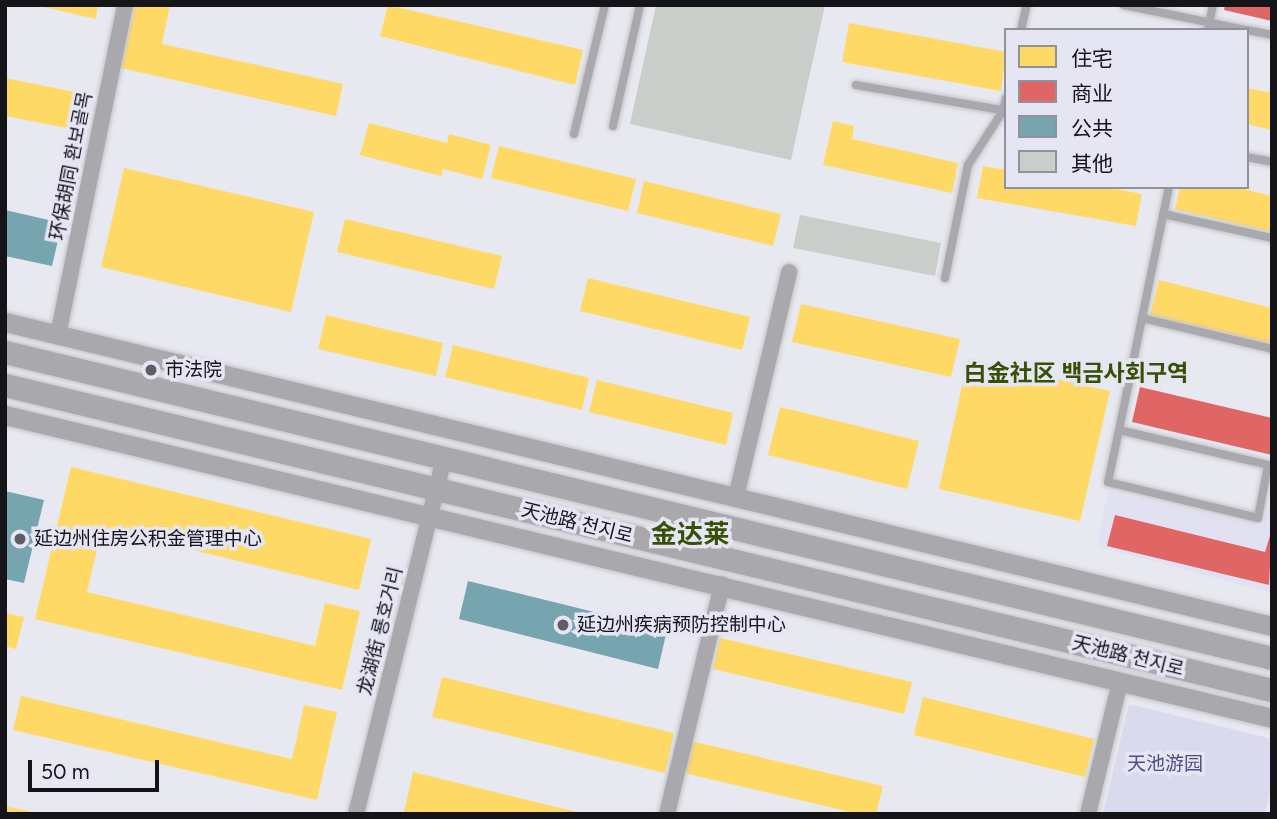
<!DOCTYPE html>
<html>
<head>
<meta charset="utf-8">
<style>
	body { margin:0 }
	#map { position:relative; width:1277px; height:819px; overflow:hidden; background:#e8e8f0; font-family:Figtree,"Noto Sans SC","Noto Sans KR",sans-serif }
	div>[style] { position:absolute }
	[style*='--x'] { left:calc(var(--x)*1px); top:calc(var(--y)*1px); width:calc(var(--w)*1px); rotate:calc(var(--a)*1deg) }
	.built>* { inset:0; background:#e2e1f2 }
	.green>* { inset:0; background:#dadaef }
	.homes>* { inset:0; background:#ffd966 }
	.shops>* { inset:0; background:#e06666 }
	.public>* { inset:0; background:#76a5af }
	.building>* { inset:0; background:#caceca }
	.roads { filter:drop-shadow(0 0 2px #c3c3c8) drop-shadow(0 0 2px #c3c3c8) }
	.service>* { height:8px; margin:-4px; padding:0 4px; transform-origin:4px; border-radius:4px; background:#a9a9ad }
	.minor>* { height:16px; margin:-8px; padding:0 8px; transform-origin:8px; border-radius:8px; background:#a9a9ad }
	.tertiary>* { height:19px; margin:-9.5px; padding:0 9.5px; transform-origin:9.5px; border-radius:9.5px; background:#a9a9ad }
	.secondary>* { height:23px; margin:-11.5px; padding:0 11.5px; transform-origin:11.5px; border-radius:11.5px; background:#a8a8ad }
	.dots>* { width:19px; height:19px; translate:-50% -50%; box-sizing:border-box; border:4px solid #e5e5f4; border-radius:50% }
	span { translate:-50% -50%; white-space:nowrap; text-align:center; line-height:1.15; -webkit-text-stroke:7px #e5e5f4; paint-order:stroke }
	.street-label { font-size:19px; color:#141419 }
	.poi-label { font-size:19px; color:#141419 }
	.left { translate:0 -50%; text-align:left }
	.park-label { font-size:19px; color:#524d83 }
	.quarter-label { font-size:23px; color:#375003; font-weight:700 }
	.district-label { font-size:26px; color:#375003; font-weight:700 }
	.frame { position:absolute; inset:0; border:7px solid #141419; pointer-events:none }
	.legend { position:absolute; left:1004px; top:28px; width:245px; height:161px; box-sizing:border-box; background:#e5e5f4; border:2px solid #91919c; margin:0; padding:9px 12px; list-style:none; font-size:21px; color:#141419 }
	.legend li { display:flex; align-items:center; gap:14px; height:35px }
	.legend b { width:35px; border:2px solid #91919c }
	.scale { position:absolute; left:28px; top:760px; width:131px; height:32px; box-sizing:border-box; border:4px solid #141419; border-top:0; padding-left:9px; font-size:21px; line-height:24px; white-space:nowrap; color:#141419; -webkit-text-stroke:5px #e5e5f4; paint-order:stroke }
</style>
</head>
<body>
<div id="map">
	<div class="built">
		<div style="clip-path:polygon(1108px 491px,1263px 527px,1272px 493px,1272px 593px,1097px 546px)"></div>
	</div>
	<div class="green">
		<div style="clip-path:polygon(1129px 704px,1272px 739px,1272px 783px,1265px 814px,1103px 814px)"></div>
	</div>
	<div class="homes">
		<div style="clip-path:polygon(35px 5px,98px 5px,96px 19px)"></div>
		<div style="clip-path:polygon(135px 5px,170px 5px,162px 44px,343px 84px,336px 116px,121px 68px)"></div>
		<div style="clip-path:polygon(388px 5px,583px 50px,575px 85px,380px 36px)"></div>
		<div style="clip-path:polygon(849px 23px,1006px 52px,1001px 91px,842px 62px)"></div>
		<div style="clip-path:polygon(5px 78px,80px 93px,72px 129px,5px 116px)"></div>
		<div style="clip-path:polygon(1247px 88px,1272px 93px,1272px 130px,1247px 124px)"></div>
		<div style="clip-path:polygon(833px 121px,854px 126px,852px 139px,958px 163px,952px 193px,823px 165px)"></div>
		<div style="clip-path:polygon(369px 123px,447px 143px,449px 134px,491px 145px,482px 179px,443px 169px,441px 176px,360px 155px)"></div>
		<div style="clip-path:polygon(499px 146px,636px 179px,628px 211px,491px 178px)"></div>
		<div style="clip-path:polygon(983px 166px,1006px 170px,1006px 187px,1105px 187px,1142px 194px,1136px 226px,977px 198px)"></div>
		<div style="clip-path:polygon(124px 168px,314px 212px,291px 312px,101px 267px)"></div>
		<div style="clip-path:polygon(644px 181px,781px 214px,773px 246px,637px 213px)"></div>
		<div style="clip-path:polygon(1180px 187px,1236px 187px,1272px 196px,1272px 232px,1175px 209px)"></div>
		<div style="clip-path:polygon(345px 219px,502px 256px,494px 289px,337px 252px)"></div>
		<div style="clip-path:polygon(588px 278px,750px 317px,742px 350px,580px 311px)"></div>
		<div style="clip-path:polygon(1159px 280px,1272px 308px,1272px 344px,1150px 315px)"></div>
		<div style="clip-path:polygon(801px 304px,960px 339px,951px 377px,792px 342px)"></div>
		<div style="clip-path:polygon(326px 315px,443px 343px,436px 376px,318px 349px)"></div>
		<div style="clip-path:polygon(453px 345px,589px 378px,582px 410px,445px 377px)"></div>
		<div style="clip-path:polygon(968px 359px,1110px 391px,1080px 521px,939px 489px)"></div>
		<div style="clip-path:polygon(597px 380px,733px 413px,726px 445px,589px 412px)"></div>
		<div style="clip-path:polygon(780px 407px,919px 441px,907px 489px,768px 455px)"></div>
		<div style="clip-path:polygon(71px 467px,371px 539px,359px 590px,102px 528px,87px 592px,315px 646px,325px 603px,360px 611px,342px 690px,35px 619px)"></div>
		<div style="clip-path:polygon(5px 613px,24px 617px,16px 649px,5px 646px)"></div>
		<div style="clip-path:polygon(720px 638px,912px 682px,904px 714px,713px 669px)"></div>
		<div style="clip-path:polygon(442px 677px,674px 733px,665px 773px,432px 717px)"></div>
		<div style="clip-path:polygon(21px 696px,292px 759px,304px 705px,337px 712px,317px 800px,13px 730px)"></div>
		<div style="clip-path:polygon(923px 697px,1094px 739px,1085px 777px,914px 735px)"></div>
		<div style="clip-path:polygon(691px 741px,883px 786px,876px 814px,859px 814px,684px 773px)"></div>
		<div style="clip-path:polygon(413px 772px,581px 813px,581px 814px,404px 812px)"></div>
		<div style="clip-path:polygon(5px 806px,36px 813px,35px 814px,5px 814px)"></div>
	</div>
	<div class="shops">
		<div style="clip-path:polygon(1225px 5px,1272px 5px,1272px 21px,1224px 10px)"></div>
		<div style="clip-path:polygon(1140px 387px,1272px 418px,1272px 455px,1132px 422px)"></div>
		<div style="clip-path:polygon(1115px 515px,1265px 552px,1272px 529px,1269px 585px,1107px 546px)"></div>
	</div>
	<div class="public">
		<div style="clip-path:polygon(5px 210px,62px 223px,52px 266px,5px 256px)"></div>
		<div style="clip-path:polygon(5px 491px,44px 500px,24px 583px,5px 579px)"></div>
		<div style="clip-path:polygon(468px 581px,667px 630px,658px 669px,459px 619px)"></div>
	</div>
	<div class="building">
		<div style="clip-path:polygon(656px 5px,825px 5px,791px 160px,630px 124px)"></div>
		<div style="clip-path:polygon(800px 215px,941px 243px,935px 276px,793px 248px)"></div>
	</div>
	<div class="roads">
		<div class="service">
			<div style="--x:1124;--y:5;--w:125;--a:11.6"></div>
			<div style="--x:1021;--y:30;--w:26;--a:-77"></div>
			<div style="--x:1208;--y:30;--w:25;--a:-79"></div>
			<div style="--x:1247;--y:30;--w:25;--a:11"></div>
			<div style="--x:856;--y:85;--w:152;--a:9.8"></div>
			<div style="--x:613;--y:126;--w:124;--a:-77.4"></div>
			<div style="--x:574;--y:134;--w:133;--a:-76.5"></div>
			<div style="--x:1247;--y:157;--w:25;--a:11"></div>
			<div style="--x:1163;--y:214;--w:112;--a:12.4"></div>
			<div style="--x:945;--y:278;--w:115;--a:-78.5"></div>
			<div style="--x:968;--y:165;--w:64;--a:-57.1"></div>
			<div style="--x:1003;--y:111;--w:13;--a:-77"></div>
			<div style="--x:1142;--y:318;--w:134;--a:13.4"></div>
			<div style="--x:1119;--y:430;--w:153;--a:13.2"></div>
			<div style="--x:1268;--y:465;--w:54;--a:100.7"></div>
			<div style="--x:1258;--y:518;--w:154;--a:-166.5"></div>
			<div style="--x:1108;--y:482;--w:53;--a:-78.1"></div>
			<div style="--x:1119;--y:430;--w:114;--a:-78.4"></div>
			<div style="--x:1142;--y:318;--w:134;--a:-78.4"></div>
		</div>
		<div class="minor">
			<div style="--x:58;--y:335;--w:337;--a:-78.5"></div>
			<div style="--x:736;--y:497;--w:231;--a:-76.7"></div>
			<div style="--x:356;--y:814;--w:367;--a:-76.1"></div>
			<div style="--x:667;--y:814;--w:236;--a:-76.5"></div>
			<div style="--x:1088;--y:814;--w:136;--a:-76.4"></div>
		</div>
		<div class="tertiary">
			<div style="--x:5;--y:322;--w:1303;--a:13.49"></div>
			<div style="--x:5;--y:415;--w:1303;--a:13.45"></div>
		</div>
		<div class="secondary">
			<div style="--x:5;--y:352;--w:1303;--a:13.58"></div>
			<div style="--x:5;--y:385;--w:1303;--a:13.54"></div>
		</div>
	</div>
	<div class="dots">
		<div style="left:151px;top:370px;background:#5e5e64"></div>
		<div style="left:20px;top:539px;background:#5e5e64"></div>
		<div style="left:563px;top:625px;background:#5e5e64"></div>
	</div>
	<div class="street-label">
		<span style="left:71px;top:166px;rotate:-79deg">环保胡同 환보골목</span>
		<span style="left:577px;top:523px;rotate:14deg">天池路 천지로</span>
		<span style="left:380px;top:631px;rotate:-76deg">龙湖街 룡호거리</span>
		<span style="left:1128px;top:656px;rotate:14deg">天池路 천지로</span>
	</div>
	<div class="poi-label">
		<span class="left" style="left:165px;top:370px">市法院</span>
		<span class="left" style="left:34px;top:539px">延边州住房公积金管理中心</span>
		<span class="left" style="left:577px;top:625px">延边州疾病预防控制中心</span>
	</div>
	<div class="park-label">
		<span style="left:1165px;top:764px">天池游园</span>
	</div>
	<div class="quarter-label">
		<span style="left:1076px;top:373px">白金社区 백금사회구역</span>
	</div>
	<div class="district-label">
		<span style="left:690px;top:535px">金达莱</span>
	</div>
	<div class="frame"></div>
	<ul class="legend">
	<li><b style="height:19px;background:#ffd966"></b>住宅</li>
	<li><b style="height:19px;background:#e06666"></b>商业</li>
	<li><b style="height:19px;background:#76a5af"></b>公共</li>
	<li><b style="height:19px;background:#caceca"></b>其他</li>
	</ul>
	<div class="scale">50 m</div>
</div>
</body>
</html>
